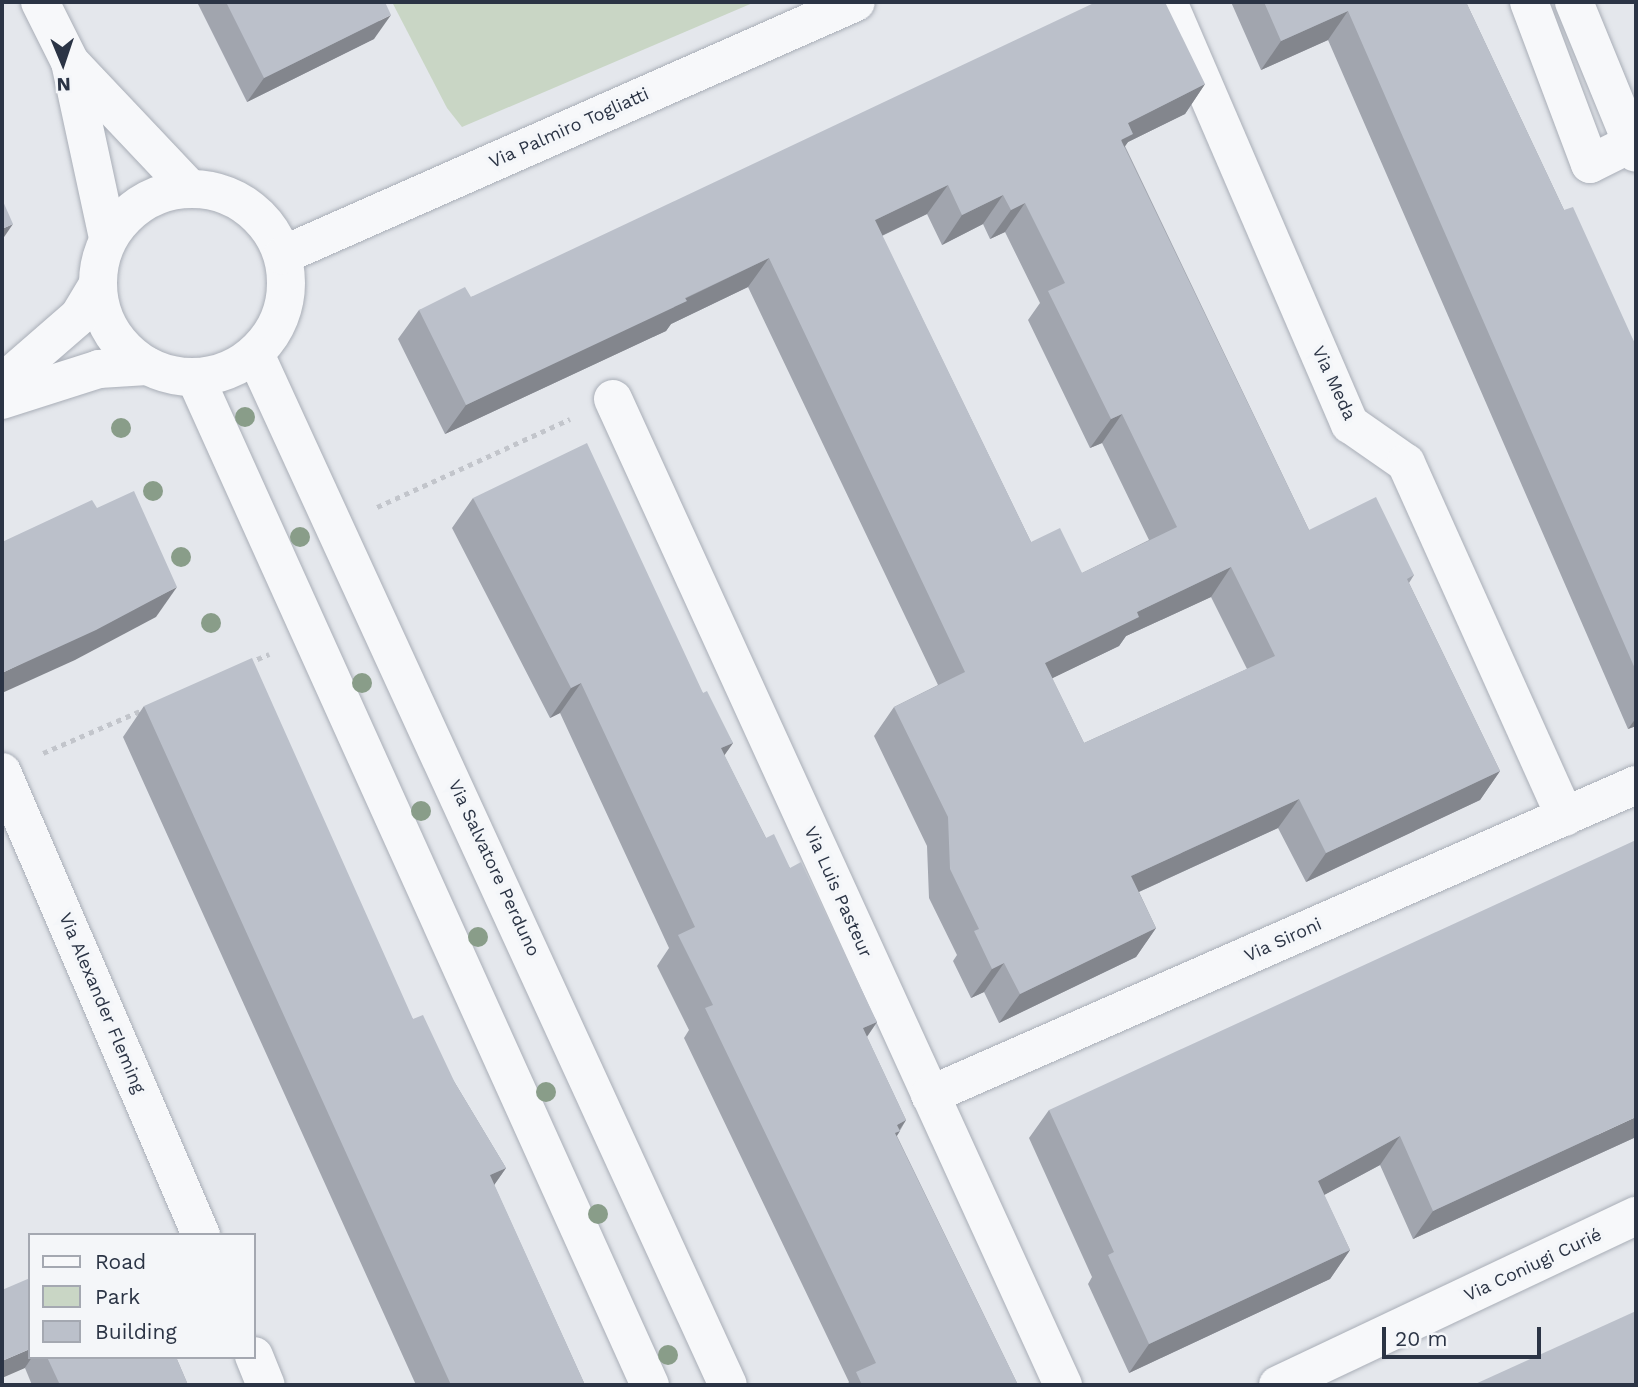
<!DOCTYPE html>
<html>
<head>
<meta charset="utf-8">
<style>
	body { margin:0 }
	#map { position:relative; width:1638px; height:1387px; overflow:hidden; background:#e4e7ec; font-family:"Work Sans",sans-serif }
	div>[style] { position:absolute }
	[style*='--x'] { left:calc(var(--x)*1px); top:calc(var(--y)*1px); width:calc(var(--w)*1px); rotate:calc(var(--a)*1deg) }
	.green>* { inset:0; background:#c9d6c5 }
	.path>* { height:4.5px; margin-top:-2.25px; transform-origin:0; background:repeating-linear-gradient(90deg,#c2c5cb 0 5px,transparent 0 10px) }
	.roads { filter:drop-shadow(0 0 2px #a9aeb7) drop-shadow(0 0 2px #a9aeb7) }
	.minor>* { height:38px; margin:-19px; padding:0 19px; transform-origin:19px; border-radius:19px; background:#f7f8fa }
	.minor>.ring { margin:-19px; padding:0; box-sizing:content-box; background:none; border:38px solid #f7f8fa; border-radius:50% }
	.trees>* { width:20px; height:20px; margin:-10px; border-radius:50%; background:#899d89 }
	.wall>* { inset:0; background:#a1a5ae }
	.shaded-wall>* { inset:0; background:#83868d }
	.building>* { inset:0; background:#bbc0ca }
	span { translate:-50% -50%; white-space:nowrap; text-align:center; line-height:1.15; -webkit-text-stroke:7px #f4f6f9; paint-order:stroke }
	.street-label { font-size:18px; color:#2b3445 }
	.frame { position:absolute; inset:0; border:4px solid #2b3445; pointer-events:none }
	.legend { position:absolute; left:28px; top:1233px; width:228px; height:126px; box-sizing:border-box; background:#f4f6f9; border:2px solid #a4a8b1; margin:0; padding:9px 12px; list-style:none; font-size:21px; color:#2b3445 }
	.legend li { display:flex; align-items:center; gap:14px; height:35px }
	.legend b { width:35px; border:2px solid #a4a8b1 }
	.north { position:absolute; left:28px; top:28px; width:70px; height:70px; -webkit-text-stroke:5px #f4f6f9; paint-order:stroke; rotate:178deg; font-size:19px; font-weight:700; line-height:28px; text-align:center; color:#2b3445 }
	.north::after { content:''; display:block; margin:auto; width:24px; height:32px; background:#2b3445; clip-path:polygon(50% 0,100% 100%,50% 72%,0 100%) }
	.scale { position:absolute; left:1382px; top:1327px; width:159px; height:32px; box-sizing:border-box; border:4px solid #2b3445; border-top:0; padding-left:9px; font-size:21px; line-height:24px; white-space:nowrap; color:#2b3445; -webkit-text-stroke:5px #f4f6f9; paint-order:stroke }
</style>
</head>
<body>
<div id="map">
	<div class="green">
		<div style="clip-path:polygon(392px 2px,755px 2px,462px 127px,447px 108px)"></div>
	</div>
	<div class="path">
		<div style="--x:377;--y:507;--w:212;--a:-24.5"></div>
		<div style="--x:248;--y:663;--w:23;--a:-23"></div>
		<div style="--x:43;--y:753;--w:113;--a:-23.4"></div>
	</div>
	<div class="roads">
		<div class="minor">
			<div style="--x:40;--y:2;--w:67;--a:63.4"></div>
			<div style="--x:70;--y:62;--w:180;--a:77.8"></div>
			<div style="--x:1168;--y:2;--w:460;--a:66.7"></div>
			<div style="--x:1350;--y:424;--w:68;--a:34.9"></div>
			<div style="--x:1406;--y:463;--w:388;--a:65.8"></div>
			<div style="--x:1529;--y:2;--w:173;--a:69.4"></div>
			<div style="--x:1590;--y:164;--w:47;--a:-26.6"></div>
			<div style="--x:1574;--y:2;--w:163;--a:67.7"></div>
			<div style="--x:70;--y:62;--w:173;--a:46.6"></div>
			<div class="ring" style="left:98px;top:189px;width:150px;height:150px"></div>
			<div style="--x:283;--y:255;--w:626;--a:-23.82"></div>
			<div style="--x:255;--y:354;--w:1134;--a:65.36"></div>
			<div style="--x:195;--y:377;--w:1106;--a:65.71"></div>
			<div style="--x:2;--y:383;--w:102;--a:-41"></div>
			<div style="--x:79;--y:316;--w:35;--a:-59"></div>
			<div style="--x:613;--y:399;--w:1084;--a:65.47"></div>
			<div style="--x:2;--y:400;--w:102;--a:-17.7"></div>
			<div style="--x:99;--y:369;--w:48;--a:-3.6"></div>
			<div style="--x:2;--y:772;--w:504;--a:66.74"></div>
			<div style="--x:930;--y:1095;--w:771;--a:-23.71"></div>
			<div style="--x:254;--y:1356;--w:31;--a:68"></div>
			<div style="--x:1278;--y:1385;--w:396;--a:-25.3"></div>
		</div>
	</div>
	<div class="trees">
		<div style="left:245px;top:417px"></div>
		<div style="left:121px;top:428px"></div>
		<div style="left:153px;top:491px"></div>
		<div style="left:300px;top:537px"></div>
		<div style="left:181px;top:557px"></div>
		<div style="left:211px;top:623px"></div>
		<div style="left:362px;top:683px"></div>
		<div style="left:421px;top:811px"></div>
		<div style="left:478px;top:937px"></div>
		<div style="left:546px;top:1092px"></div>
		<div style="left:598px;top:1214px"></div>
		<div style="left:668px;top:1355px"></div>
	</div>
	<div class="wall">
		<div style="clip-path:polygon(197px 2px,385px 2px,374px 39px,247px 102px)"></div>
		<div style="clip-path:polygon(1231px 2px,1466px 2px,1564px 210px,1636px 346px,1636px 726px,1628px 729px,1328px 40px,1261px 70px)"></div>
		<div style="clip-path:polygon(evenodd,1205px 84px,1185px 114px,1128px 142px,1125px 146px,1309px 530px,1414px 575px,1409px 583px,1500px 771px,1480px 800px,1306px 882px,1278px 828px,1139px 892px,1156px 928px,1136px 957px,999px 1023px,984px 992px,971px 998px,953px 961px,957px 955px,929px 898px,927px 846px,874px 736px,894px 707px,938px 685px,748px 287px,671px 324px,666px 331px,445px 434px,398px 339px,419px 310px,471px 297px,1205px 84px,927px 214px,942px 245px,983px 224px,990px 239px,1005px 232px,1040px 303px,1028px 320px,1090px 448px,1102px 443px,1149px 540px,1082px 573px,1031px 542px,882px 236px,927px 214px,1205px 84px,1211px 597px,1247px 669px,1084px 743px,1052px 678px,1119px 646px,1126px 636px,1211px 597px)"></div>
		<div style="clip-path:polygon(473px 498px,703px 693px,733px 743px,724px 755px,766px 838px,790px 868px,877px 1022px,867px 1037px,906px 1120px,897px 1136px,1018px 1385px,847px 1385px,849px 1382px,684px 1038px,689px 1030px,657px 966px,669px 948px,560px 713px,550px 718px,452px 528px)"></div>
		<div style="clip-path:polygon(144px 706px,413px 1019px,455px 1083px,506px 1168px,494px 1185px,585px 1385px,416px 1385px,123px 737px)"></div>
		<div style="clip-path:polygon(1049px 1110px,1636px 1137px,1413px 1239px,1380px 1165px,1324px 1195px,1350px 1250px,1330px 1279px,1129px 1373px,1088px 1284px,1092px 1277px,1029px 1138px)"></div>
		<div style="clip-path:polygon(30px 1357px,176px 1357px,188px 1385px,32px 1385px,25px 1368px)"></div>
	</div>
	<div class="shaded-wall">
		<div style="clip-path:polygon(1348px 11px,1328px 40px,1261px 70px,1281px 41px)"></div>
		<div style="clip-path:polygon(391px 15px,374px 39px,247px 102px,264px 78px)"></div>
		<div style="clip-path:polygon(1205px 84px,1185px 114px,1128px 142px,1113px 163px,1128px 123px)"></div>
		<div style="clip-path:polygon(948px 185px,927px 214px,854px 249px,875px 220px)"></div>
		<div style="clip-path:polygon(1003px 195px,983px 224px,942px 245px,962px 215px)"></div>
		<div style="clip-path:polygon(1025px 203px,1005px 232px,990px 239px,1011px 210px)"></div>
		<div style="clip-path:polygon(13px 224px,2px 240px,2px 229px)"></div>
		<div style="clip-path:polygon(769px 258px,748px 287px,671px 324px,666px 331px,445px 434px,466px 405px)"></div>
		<div style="clip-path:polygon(1122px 414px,1102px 443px,1090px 448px,1111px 419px)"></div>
		<div style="clip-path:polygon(1231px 567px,1211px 597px,1126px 636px,1119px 646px,1024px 692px,1045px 663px,1137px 612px)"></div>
		<div style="clip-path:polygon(177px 587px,156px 617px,75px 660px,2px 693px,2px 673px)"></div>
		<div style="clip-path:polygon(581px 683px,560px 713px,550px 718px,571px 688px)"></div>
		<div style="clip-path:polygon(1636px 718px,1636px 726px,1628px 729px)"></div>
		<div style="clip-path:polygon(733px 743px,712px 773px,721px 748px)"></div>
		<div style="clip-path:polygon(1500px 771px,1480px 800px,1306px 882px,1326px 853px)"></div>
		<div style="clip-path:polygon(1299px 799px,1278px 828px,1110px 905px,1131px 876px)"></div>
		<div style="clip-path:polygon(1156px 928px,1136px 957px,999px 1023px,1020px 994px)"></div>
		<div style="clip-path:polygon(1004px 963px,984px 992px,971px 998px,992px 969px)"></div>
		<div style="clip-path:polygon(877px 1022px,856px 1052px,863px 1028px)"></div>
		<div style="clip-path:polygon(1636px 1117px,1636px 1137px,1413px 1239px,1433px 1211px)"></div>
		<div style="clip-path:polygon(906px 1120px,898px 1132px,900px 1131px,879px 1161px,897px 1125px)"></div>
		<div style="clip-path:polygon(1400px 1136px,1380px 1165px,1298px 1209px,1318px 1181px)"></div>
		<div style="clip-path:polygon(506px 1168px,485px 1198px,490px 1175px)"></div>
		<div style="clip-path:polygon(1350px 1250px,1330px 1279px,1129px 1373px,1149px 1344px)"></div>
		<div style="clip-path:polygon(30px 1349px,30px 1357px,32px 1357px,25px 1368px,2px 1378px,2px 1361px)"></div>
	</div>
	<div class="building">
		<div style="clip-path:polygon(226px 2px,385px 2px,391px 15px,264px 78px)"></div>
		<div style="clip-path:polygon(evenodd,1096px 2px,1165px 2px,1205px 84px,1128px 123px,1133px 134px,1121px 140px,1309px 530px,1376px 497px,1414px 575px,1407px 579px,1500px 771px,1326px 853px,1299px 799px,1131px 876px,1156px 928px,1020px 994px,1004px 963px,992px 969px,974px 931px,979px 929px,950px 869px,948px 817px,894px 707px,965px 672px,769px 258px,685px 298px,687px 301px,466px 405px,419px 310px,465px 287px,471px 297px,1096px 2px,948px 185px,962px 215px,1003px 195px,1011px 210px,1025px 203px,1065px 283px,1048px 291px,1111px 419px,1122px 414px,1177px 527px,1082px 573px,1060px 528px,1031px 542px,875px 220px,948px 185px,1096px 2px,1231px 567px,1275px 656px,1084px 743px,1045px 663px,1139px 617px,1137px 612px,1231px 567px)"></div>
		<div style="clip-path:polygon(1264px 2px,1466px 2px,1564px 210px,1573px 207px,1636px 346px,1636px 671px,1348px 11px,1281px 41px)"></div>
		<div style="clip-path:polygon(2px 199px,13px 224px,2px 229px)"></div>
		<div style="clip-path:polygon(587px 443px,703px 693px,707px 691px,733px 743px,721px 748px,766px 838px,774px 834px,790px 868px,801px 862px,877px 1022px,863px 1028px,906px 1120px,897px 1125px,900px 1131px,895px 1133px,1018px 1385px,862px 1385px,856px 1372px,876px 1363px,705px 1008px,713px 1005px,678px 935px,695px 927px,581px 683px,571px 688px,473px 498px)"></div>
		<div style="clip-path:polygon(134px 491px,177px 587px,96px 630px,2px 673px,2px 542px,92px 500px,97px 508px)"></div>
		<div style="clip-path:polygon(252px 658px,413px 1019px,423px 1015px,455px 1083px,506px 1168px,490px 1175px,585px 1385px,451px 1385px,144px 706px)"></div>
		<div style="clip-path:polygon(1636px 840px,1636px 1117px,1433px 1211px,1400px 1136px,1318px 1181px,1350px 1250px,1149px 1344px,1108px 1255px,1114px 1252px,1049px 1110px)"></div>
		<div style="clip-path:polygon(30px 1278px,30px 1349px,2px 1361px,2px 1290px)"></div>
		<div style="clip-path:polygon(1636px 1311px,1636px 1385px,1473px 1385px)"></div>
		<div style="clip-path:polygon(47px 1357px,176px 1357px,188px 1385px,60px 1385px)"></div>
	</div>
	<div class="street-label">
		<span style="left:569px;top:128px;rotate:-24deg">Via Palmiro Togliatti</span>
		<span style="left:1334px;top:383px;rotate:65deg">Via Meda</span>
		<span style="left:494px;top:868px;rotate:65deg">Via Salvatore Perduno</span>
		<span style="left:838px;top:892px;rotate:66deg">Via Luis Pasteur</span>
		<span style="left:1283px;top:940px;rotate:-24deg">Via Sironi</span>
		<span style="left:102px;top:1003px;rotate:67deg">Via Alexander Fleming</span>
		<span style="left:1533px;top:1265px;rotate:-25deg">Via Coniugi Curié</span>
	</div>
	<div class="frame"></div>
	<ul class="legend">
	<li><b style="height:9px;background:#f7f8fa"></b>Road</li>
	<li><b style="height:19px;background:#c9d6c5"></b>Park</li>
	<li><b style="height:19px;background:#bbc0ca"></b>Building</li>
	</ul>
	<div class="north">N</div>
	<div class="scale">20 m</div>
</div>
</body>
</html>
